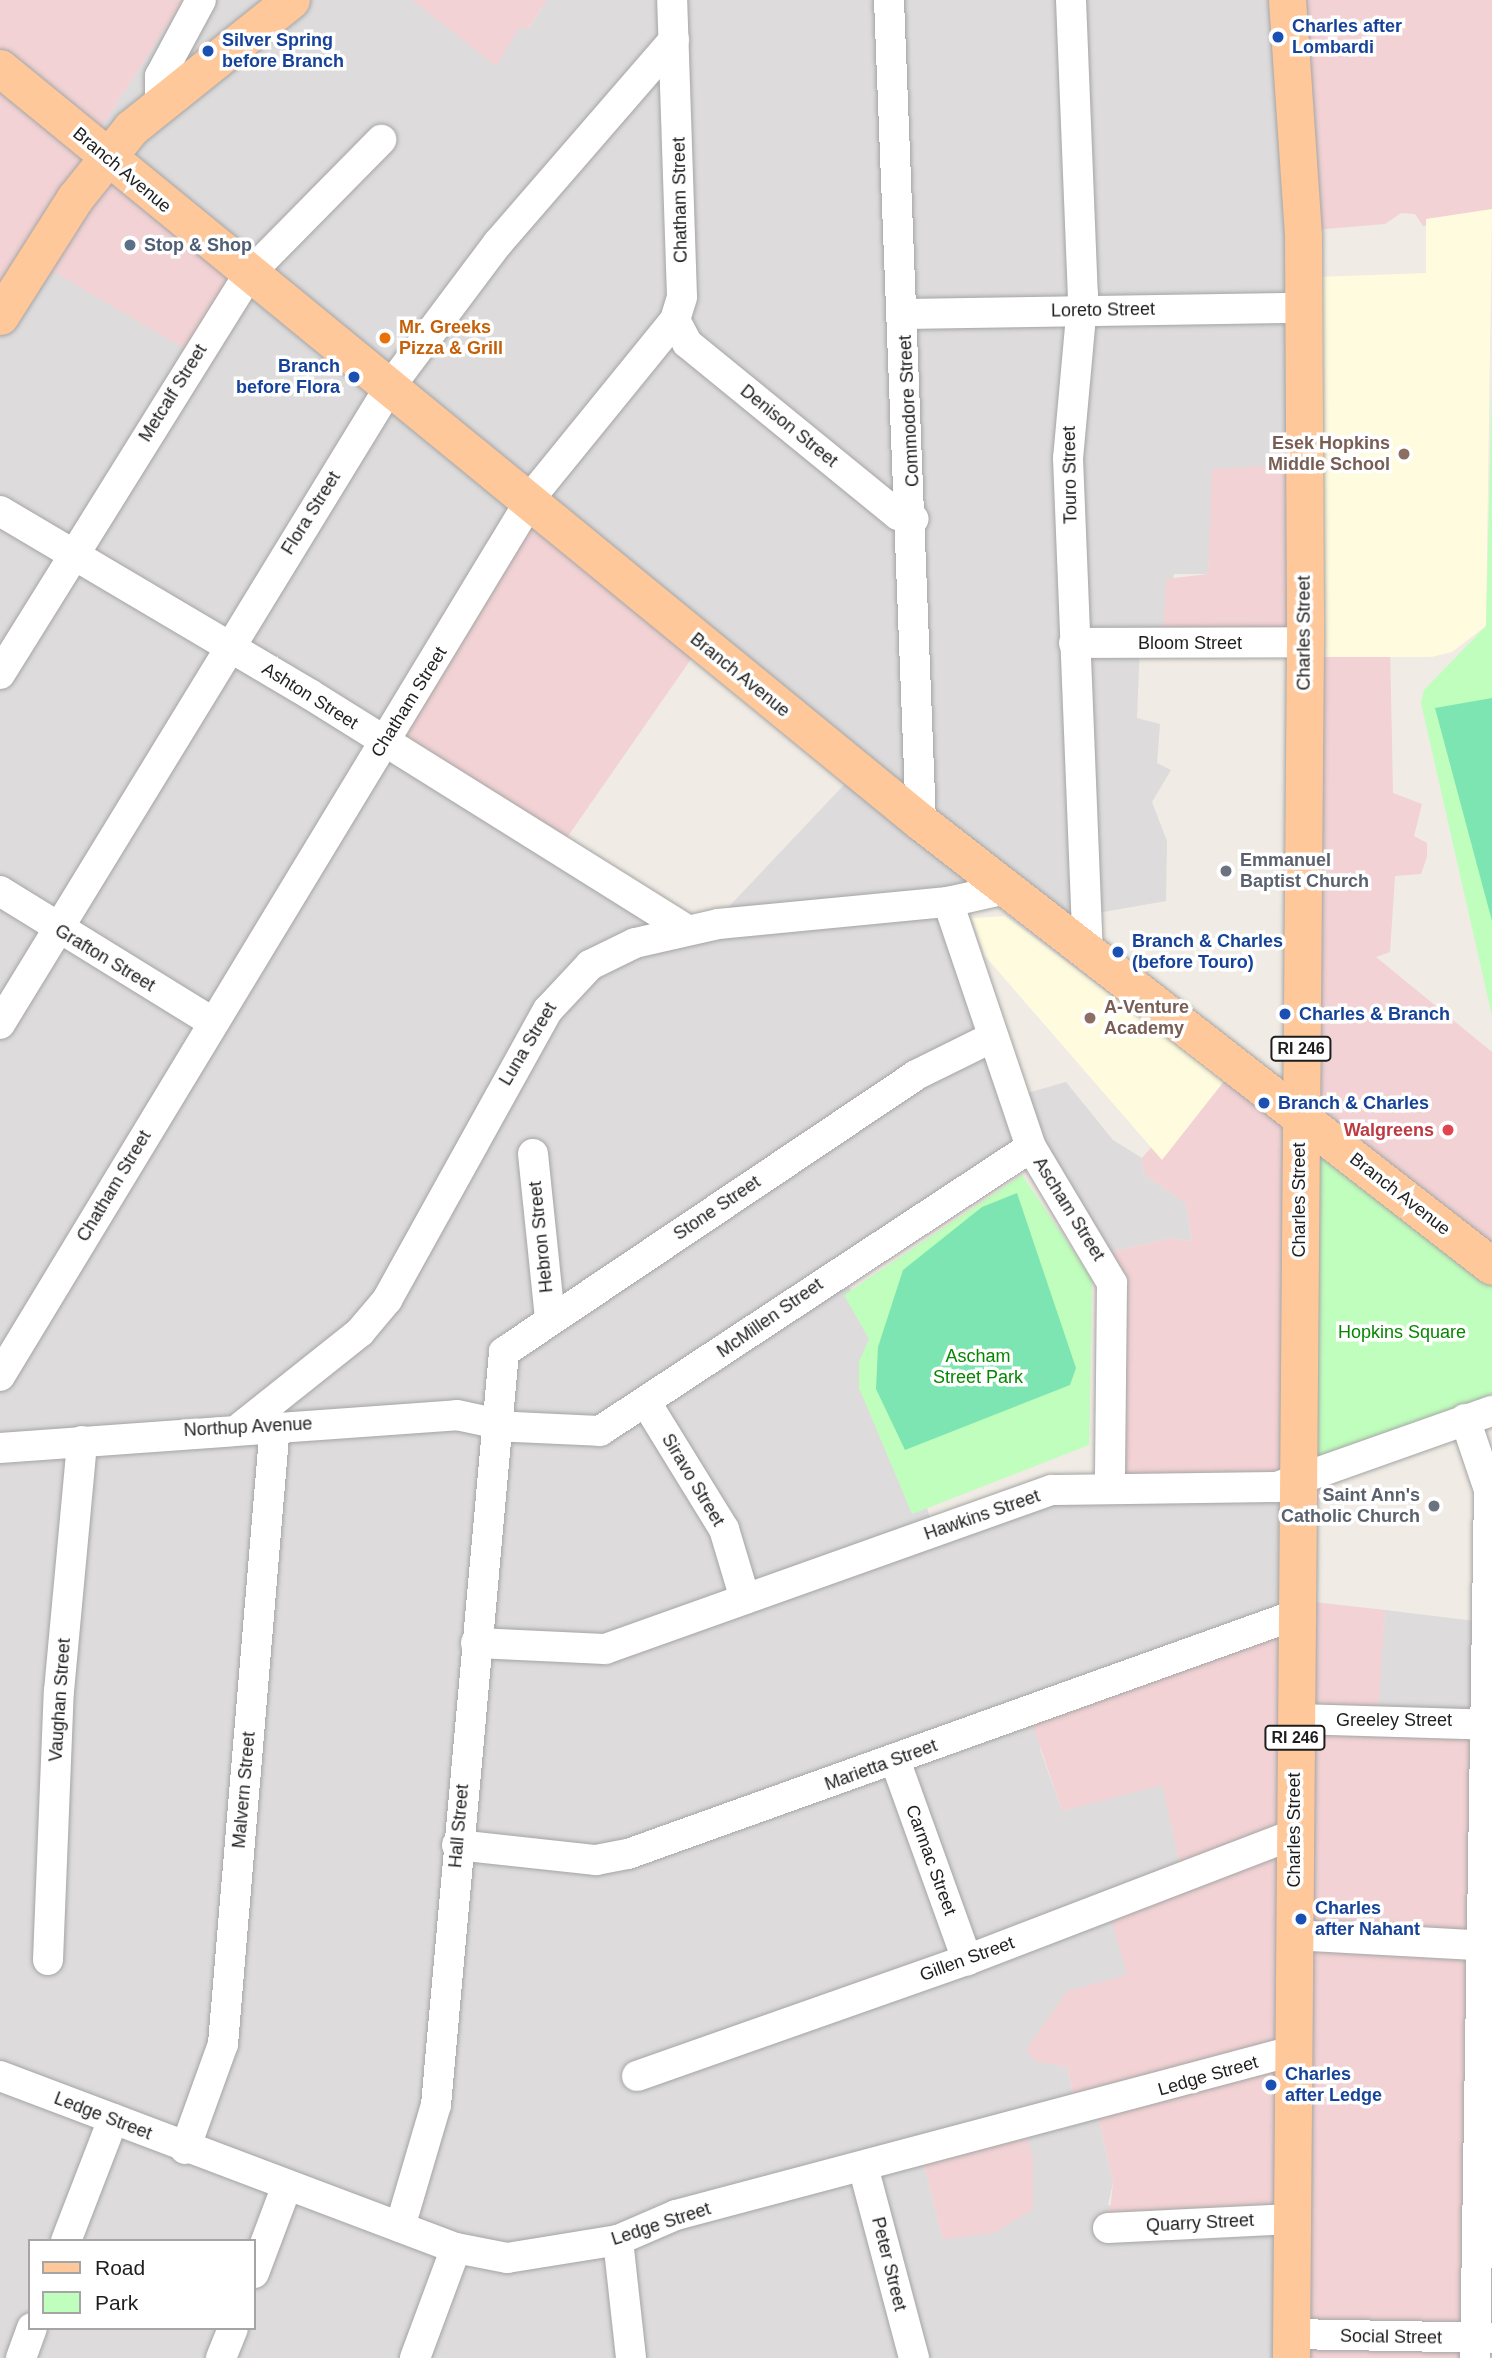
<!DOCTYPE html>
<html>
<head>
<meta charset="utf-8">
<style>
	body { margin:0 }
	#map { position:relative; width:1492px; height:2358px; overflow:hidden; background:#f0ebe4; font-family:Arial,sans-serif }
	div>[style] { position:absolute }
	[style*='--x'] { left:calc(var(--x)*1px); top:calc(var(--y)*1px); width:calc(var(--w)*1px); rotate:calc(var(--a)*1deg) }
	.residential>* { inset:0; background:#dddbdc }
	.commercial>* { inset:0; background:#f2d2d4 }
	.education>* { inset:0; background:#fffbde }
	.park>* { inset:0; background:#c0febd }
	.pitch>* { inset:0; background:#7ce5b1 }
	.roads { filter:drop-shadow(0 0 2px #a5a5a5) drop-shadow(0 0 2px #a5a5a5) }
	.minor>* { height:30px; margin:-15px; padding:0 15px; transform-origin:15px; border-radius:15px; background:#fff }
	.major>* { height:37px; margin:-18.5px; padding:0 18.5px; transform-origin:18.5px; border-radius:18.5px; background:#ffc89a }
	.dots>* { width:19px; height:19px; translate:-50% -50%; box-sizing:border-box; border:4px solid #fff; border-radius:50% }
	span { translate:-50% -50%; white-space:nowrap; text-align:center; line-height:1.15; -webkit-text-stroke:7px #fff; paint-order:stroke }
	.shield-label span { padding:2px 5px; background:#fff; border:2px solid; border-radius:5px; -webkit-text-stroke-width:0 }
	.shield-label { font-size:16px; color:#1e1e1e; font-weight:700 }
	.transit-label { font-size:18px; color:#164399; font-weight:700 }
	.left { translate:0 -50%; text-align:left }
	.right { translate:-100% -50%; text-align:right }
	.street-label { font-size:18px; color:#1e1e1e }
	.service-label { font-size:18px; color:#4e5e75; font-weight:700 }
	.food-label { font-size:18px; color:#c56008; font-weight:700 }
	.education-label { font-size:18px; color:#785e54; font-weight:700 }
	.worship-label { font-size:18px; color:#5b616d; font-weight:700 }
	.health-label { font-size:18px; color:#be3a42; font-weight:700 }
	.park-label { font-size:18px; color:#078603 }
	.legend { position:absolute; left:28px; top:2239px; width:228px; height:91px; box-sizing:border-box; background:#fff; border:2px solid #a5a5a5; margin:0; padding:9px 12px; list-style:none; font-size:21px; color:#1e1e1e }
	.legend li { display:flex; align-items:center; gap:14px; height:35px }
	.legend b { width:35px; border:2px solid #a5a5a5 }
</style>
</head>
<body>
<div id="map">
	<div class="residential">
		<div style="clip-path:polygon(evenodd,183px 0,412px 0,496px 65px,519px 27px,529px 28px,547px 0,1285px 0,1301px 464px,1212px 510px,1208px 574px,1174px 574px,1163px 642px,1140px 645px,1137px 718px,1160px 724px,1157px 763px,1171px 770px,1152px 802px,1167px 841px,1166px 901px,1092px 914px,1084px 937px,1028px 897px,956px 897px,1020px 1095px,1066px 1082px,1113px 1140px,1142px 1158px,1144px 1174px,1186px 1204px,1192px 1241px,1170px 1238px,1104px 1254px,1035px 1145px,836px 1269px,874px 1322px,931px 1522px,980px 1508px,1285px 1486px,1291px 1612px,1040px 1749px,1062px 1811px,1162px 1784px,1183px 1877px,1128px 1975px,1067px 1992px,1036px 2061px,1067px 2067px,1077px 2112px,1097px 2111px,1113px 2183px,1108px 2205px,1286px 2222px,1291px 2358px,0 2358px,0 316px,92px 142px,183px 0,541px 503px,858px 770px,719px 917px,682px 922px,567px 849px,541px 503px,183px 0,922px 2158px,1014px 2219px,943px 2239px,922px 2158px,183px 0,30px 2241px,254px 2241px,254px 2328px,30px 2328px,30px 2241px)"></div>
		<div style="clip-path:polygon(1385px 1610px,1483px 1622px,1492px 1720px,1377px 1712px)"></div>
	</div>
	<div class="commercial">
		<div style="clip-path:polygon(0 0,183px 0,92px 142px,240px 260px,190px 352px,37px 262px,0 316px)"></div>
		<div style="clip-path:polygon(412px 0,547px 0,528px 29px,519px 28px,496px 66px)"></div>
		<div style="clip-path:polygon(1285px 0,1492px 0,1492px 218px,1423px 226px,1415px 214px,1401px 213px,1385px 224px,1302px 231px)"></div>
		<div style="clip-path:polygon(1301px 464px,1390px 645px,1393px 793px,1422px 804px,1414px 836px,1427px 843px,1427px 857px,1421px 874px,1395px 876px,1390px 952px,1376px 957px,1492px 1052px,1492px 1253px,1297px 1486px,1113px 1477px,1104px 1254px,1170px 1238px,1192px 1241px,1186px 1204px,1144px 1174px,1142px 1158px,1230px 1056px,1294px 1100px,1303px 656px,1163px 642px,1166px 579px,1208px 574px,1212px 469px)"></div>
		<div style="clip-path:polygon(533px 500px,705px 639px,566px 839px,381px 736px)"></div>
		<div style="clip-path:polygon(1296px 1600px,1385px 1610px,1378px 1712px,1479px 1713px,1492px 1948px,1492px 2340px,1474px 2358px,1291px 2358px,1291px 2226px,1108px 2228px,1113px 2183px,1097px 2111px,1077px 2112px,1067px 2067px,1035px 2061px,1026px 2050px,1067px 1991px,1127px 1975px,1108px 1907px,1183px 1877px,1162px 1785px,1062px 1811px,1027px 1708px)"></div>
		<div style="clip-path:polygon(1024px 2128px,1033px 2160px,1033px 2209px,994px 2233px,943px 2239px,922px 2158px)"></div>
	</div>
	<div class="education">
		<div style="clip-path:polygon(1492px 209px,1486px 626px,1452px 652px,1431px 657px,1319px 657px,1317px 277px,1426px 273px,1426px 219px)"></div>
		<div style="clip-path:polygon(1005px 916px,1225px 1080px,1162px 1160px,985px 956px,972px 918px)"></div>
	</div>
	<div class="park">
		<div style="clip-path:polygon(1492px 381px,1492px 1016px,1421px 703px,1424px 690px,1486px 626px)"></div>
		<div style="clip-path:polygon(1315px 1137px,1492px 1275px,1492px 1394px,1311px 1465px)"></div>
		<div style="clip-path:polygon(1022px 1175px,1092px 1279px,1089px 1445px,912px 1514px,859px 1388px,859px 1362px,869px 1339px,844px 1295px)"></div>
	</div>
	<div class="pitch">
		<div style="clip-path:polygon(1492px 698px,1492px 921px,1435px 708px)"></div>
		<div style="clip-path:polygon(1017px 1193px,1076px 1368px,1070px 1385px,905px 1450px,876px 1389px,878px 1347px,903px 1270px,982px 1207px)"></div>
	</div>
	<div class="roads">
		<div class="minor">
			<div style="--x:889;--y:0;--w:823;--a:87.77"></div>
			<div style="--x:1071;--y:0;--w:294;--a:87.7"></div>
			<div style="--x:1083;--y:294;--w:165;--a:95.2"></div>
			<div style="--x:1068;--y:458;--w:493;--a:87.7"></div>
			<div style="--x:160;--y:105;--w:29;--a:-90"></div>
			<div style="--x:160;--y:76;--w:86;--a:-61.7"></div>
			<div style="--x:904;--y:314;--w:398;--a:-0.9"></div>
			<div style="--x:675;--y:320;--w:26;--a:62"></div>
			<div style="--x:687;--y:343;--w:272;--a:39.2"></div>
			<div style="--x:898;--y:515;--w:16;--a:14"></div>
			<div style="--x:0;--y:511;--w:361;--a:30.6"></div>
			<div style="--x:311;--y:695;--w:443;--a:32"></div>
			<div style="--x:1074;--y:643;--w:231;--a:-0.2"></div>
			<div style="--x:0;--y:674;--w:470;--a:-58.1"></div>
			<div style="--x:248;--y:275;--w:190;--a:-45.4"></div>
			<div style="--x:0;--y:891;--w:249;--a:31.7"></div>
			<div style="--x:948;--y:902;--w:259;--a:71.3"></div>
			<div style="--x:1031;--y:1147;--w:158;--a:59.2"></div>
			<div style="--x:1112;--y:1283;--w:202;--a:90.6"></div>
			<div style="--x:0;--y:1024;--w:746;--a:-58.55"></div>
			<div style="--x:389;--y:388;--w:181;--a:-53.1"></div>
			<div style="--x:498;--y:243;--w:269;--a:-49.1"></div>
			<div style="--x:533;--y:1154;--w:166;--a:84.1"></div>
			<div style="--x:0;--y:1376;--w:1035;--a:-58.8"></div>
			<div style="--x:536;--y:491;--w:220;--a:-50.9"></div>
			<div style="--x:675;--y:320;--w:24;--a:-73"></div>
			<div style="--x:682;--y:297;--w:297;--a:-91.9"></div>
			<div style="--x:647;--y:1404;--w:147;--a:58.4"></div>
			<div style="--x:724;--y:1529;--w:73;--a:73.3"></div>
			<div style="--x:1465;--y:1419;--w:75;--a:71.3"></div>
			<div style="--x:1489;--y:1490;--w:868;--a:90.92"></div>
			<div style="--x:242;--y:1426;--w:151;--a:-38.5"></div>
			<div style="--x:360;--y:1332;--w:42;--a:-49.8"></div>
			<div style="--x:387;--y:1300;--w:332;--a:-61"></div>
			<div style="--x:548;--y:1010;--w:62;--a:-47"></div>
			<div style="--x:590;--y:965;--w:50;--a:-26.1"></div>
			<div style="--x:635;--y:943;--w:85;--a:-12.9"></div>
			<div style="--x:718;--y:924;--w:231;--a:-5.5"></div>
			<div style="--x:948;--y:902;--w:59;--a:-12.6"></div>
			<div style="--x:0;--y:1448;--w:458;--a:-4.1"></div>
			<div style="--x:457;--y:1415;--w:57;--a:12.1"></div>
			<div style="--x:513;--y:1427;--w:87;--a:2.6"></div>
			<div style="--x:600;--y:1431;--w:516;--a:-33.38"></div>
			<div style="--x:476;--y:1643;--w:129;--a:2.7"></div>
			<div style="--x:605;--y:1649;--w:474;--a:-19.6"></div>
			<div style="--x:1052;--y:1490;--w:225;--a:-0.8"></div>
			<div style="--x:1277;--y:1487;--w:228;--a:-19.5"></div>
			<div style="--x:1295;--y:1719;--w:197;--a:1.7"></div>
			<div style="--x:895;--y:1760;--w:213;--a:70.2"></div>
			<div style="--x:457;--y:1845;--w:140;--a:6.2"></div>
			<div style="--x:596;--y:1860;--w:33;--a:-11"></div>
			<div style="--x:628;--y:1854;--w:709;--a:-19.71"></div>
			<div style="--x:1294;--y:1935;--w:198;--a:3.2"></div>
			<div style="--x:48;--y:1960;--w:269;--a:-87.7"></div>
			<div style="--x:59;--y:1691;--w:251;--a:-84.7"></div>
			<div style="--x:0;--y:2076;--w:487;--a:20.7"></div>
			<div style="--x:456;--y:2248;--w:52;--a:11.1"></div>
			<div style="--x:507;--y:2258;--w:112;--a:-9.2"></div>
			<div style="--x:618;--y:2240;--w:63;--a:-23.3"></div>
			<div style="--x:676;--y:2215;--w:638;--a:-14.89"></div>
			<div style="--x:637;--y:2076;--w:350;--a:-19.4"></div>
			<div style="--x:967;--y:1960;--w:351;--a:-21"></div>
			<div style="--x:185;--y:2149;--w:112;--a:-70.1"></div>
			<div style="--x:223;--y:2044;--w:621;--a:-85.2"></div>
			<div style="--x:864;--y:2170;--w:195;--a:75.1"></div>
			<div style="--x:400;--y:2227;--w:127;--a:-73.6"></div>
			<div style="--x:436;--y:2105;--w:756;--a:-84.84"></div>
			<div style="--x:504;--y:1352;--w:496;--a:-33.9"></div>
			<div style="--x:916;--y:1075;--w:86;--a:-26.3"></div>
			<div style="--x:1108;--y:2228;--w:184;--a:-2.8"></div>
			<div style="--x:618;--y:2240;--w:119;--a:83.7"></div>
			<div style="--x:66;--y:2241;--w:131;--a:-68.9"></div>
			<div style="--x:254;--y:2273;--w:94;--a:-69.4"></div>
			<div style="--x:1291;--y:2334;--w:201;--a:1.1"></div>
			<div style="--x:21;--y:2358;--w:32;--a:-70"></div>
			<div style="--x:221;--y:2358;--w:32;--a:-68"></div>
			<div style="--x:415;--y:2358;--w:117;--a:-69.6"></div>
		</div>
		<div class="major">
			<div style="--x:1287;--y:0;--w:238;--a:86.1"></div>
			<div style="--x:1303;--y:237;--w:405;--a:89.7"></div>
			<div style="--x:1305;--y:642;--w:1716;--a:90.47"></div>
			<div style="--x:0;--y:68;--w:1190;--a:39.31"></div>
			<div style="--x:921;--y:822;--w:723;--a:37.87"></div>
			<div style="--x:0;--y:316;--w:140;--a:-57.6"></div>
			<div style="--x:75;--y:198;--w:90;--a:-51.3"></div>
			<div style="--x:131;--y:128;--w:205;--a:-38.7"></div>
		</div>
	</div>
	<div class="dots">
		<div style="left:1278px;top:37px;background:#1a4fb4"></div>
		<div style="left:208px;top:51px;background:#1a4fb4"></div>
		<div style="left:130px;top:245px;background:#5c6f8a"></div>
		<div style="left:385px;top:338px;background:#e8710a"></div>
		<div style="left:354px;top:377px;background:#1a4fb4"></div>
		<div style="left:1404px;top:454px;background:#8d6e63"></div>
		<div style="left:1226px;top:871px;background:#6b7280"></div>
		<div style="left:1118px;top:952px;background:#1a4fb4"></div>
		<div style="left:1285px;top:1014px;background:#1a4fb4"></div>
		<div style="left:1090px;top:1018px;background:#8d6e63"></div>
		<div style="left:1264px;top:1103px;background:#1a4fb4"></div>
		<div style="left:1448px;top:1130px;background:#e0444e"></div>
		<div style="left:1434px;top:1506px;background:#6b7280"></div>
		<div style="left:1301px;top:1919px;background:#1a4fb4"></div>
		<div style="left:1271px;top:2085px;background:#1a4fb4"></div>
	</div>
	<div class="shield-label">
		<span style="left:1301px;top:1049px">RI 246</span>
		<span style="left:1295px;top:1738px">RI 246</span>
	</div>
	<div class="transit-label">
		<span class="left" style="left:1292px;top:37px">Charles after<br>Lombardi</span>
		<span class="left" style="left:222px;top:51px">Silver Spring<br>before Branch</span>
		<span class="right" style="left:340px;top:377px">Branch<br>before Flora</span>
		<span class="left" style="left:1132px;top:952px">Branch &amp; Charles<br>(before Touro)</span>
		<span class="left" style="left:1299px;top:1014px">Charles &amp; Branch</span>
		<span class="left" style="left:1278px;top:1103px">Branch &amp; Charles</span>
		<span class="left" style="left:1315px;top:1919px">Charles<br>after Nahant</span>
		<span class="left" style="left:1285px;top:2085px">Charles<br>after Ledge</span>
	</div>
	<div class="street-label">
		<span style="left:122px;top:170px;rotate:40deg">Branch Avenue</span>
		<span style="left:680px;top:200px;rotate:-91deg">Chatham Street</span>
		<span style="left:1103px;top:310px;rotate:-1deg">Loreto Street</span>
		<span style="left:173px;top:393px;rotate:-58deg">Metcalf Street</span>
		<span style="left:909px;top:411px;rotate:-93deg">Commodore Street</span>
		<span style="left:789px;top:426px;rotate:39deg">Denison Street</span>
		<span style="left:1070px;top:475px;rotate:-91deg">Touro Street</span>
		<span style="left:311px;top:513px;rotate:-58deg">Flora Street</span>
		<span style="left:1304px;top:633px;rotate:-90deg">Charles Street</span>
		<span style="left:1190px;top:643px">Bloom Street</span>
		<span style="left:740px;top:675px;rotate:39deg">Branch Avenue</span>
		<span style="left:310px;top:696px;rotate:32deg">Ashton Street</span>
		<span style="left:409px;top:702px;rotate:-58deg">Chatham Street</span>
		<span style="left:105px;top:958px;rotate:31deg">Grafton Street</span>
		<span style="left:528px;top:1044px;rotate:-59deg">Luna Street</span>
		<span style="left:114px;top:1186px;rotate:-59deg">Chatham Street</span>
		<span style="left:1400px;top:1194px;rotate:38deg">Branch Avenue</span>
		<span style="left:1299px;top:1200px;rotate:-90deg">Charles Street</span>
		<span style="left:717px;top:1208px;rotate:-34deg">Stone Street</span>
		<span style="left:1069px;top:1209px;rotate:58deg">Ascham Street</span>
		<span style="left:541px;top:1237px;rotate:-96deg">Hebron Street</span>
		<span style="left:770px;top:1318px;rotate:-35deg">McMillen Street</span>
		<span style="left:248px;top:1427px;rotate:-3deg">Northup Avenue</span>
		<span style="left:693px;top:1480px;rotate:59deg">Siravo Street</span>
		<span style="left:982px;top:1515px;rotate:-19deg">Hawkins Street</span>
		<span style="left:60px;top:1700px;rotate:-86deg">Vaughan Street</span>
		<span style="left:1394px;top:1720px">Greeley Street</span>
		<span style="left:881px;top:1765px;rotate:-20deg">Marietta Street</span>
		<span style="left:244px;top:1790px;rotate:-85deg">Malvern Street</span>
		<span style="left:459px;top:1826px;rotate:-85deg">Hall Street</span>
		<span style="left:1294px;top:1830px;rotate:-90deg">Charles Street</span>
		<span style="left:931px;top:1860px;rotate:70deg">Carmac Street</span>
		<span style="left:967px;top:1959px;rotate:-20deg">Gillen Street</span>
		<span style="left:1208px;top:2076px;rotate:-16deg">Ledge Street</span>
		<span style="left:103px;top:2116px;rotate:21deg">Ledge Street</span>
		<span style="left:1200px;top:2223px;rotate:-3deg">Quarry Street</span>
		<span style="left:661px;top:2224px;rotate:-18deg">Ledge Street</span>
		<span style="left:889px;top:2264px;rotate:76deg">Peter Street</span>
		<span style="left:1391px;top:2337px;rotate:1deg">Social Street</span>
	</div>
	<div class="service-label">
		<span class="left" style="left:144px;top:245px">Stop &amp; Shop</span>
	</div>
	<div class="food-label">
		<span class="left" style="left:399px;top:338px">Mr. Greeks<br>Pizza &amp; Grill</span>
	</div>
	<div class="education-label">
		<span class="right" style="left:1390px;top:454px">Esek Hopkins<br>Middle School</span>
		<span class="left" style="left:1104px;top:1018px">A-Venture<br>Academy</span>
	</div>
	<div class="worship-label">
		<span class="left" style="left:1240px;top:871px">Emmanuel<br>Baptist Church</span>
		<span class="right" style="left:1420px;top:1506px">Saint Ann's<br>Catholic Church</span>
	</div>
	<div class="health-label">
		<span class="right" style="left:1434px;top:1130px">Walgreens</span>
	</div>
	<div class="park-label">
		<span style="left:1402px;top:1332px">Hopkins Square</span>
		<span style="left:978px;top:1367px">Ascham<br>Street Park</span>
	</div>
	<ul class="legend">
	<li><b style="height:9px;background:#ffc89a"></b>Road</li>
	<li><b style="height:19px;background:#c0febd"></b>Park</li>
	</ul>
</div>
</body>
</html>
